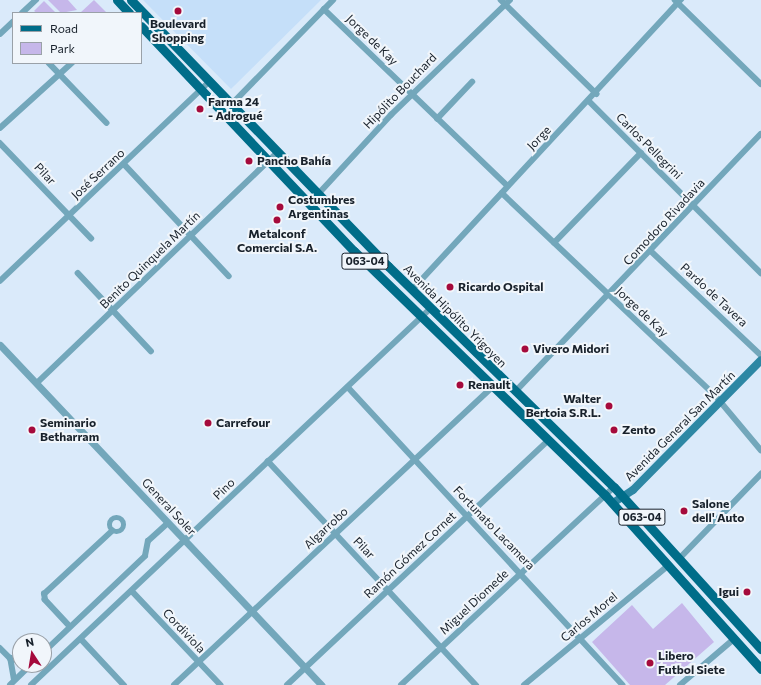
<!DOCTYPE html>
<html>
<head>
<meta charset="utf-8">
<style>
	body { margin:0 }
	#map { position:relative; width:761px; height:685px; overflow:hidden; background:#daeafa; font-family:Commissioner,sans-serif }
	div>[style] { position:absolute }
	[style*='--x'] { left:calc(var(--x)*1px); top:calc(var(--y)*1px); width:calc(var(--w)*1px); rotate:calc(var(--a)*1deg) }
	.built>* { inset:0; background:#c5dff9 }
	.green>* { inset:0; background:#c6b7ea }
	.minor>* { height:5.5px; margin:-2.75px; padding:0 2.75px; transform-origin:2.75px; border-radius:2.75px; background:#73a7bb }
	.minor>.ring { margin:-2.75px; padding:0; box-sizing:content-box; background:none; border:5.5px solid #73a7bb; border-radius:50% }
	.tertiary>* { height:7px; margin:-3.5px; padding:0 3.5px; transform-origin:3.5px; border-radius:3.5px; background:#73a7bb }
	.secondary>* { height:8px; margin:-4px; padding:0 4px; transform-origin:4px; border-radius:4px; background:#2d87a4 }
	.primary>* { height:9px; margin:-4.5px; padding:0 4.5px; transform-origin:4.5px; border-radius:4.5px; background:#006d89 }
	.dots>* { width:11px; height:11px; translate:-50% -50%; box-sizing:border-box; border:2px solid #f1f6fb; border-radius:50% }
	span { translate:-50% -50%; white-space:nowrap; text-align:center; line-height:1.15; -webkit-text-stroke:4px #f1f6fb; paint-order:stroke }
	.shield-label span { padding:1px 3px; background:#f1f6fb; border:1px solid; border-radius:3px; -webkit-text-stroke-width:0 }
	.shield-label { font-size:11px; color:#18212b; font-weight:700 }
	.poi-label { font-size:12px; color:#18212b; font-weight:700 }
	.left { translate:0 -50%; text-align:left }
	.right { translate:-100% -50%; text-align:right }
	.street-label { font-size:12px; color:#18212b }
	.legend { position:absolute; left:12px; top:12px; width:130px; height:52px; box-sizing:border-box; background:#f1f6fb; border:1px solid #9aa1a8; margin:0; padding:5px 7px; list-style:none; font-size:12px; color:#18212b }
	.legend li { display:flex; align-items:center; gap:8px; height:20px }
	.legend b { width:20px; border:1px solid #9aa1a8 }
	.north { position:absolute; left:12px; top:633px; width:40px; height:40px; box-sizing:border-box; background:#f1f6fb; border:1px solid #9aa1a8; border-radius:50%; rotate:348deg; font-size:11px; font-weight:700; line-height:16px; text-align:center; color:#18212b }
	.north::after { content:''; display:block; margin:auto; width:14px; height:18px; background:#a50a3c; clip-path:polygon(50% 0,100% 100%,50% 72%,0 100%) }
</style>
</head>
<body>
<div id="map">
	<div class="built">
		<div style="clip-path:polygon(143px 0,321px 0,231px 89px)"></div>
	</div>
	<div class="green">
		<div style="clip-path:polygon(48px 0,68px 0,77px 10px,61px 13px)"></div>
		<div style="clip-path:polygon(94px 0,107px 13px,80px 13px)"></div>
		<div style="clip-path:polygon(44px 1px,56px 13px,37px 13px,34px 11px)"></div>
		<div style="clip-path:polygon(682px 603px,714px 642px,665px 685px,630px 685px,592px 642px,632px 605px,653px 629px)"></div>
	</div>
	<div class="minor">
		<div style="--x:501;--y:0;--w:134;--a:44.4"></div>
		<div style="--x:675;--y:0;--w:120;--a:44.3"></div>
		<div style="--x:324;--y:9;--w:255;--a:43.9"></div>
		<div style="--x:22;--y:13;--w:19;--a:-43"></div>
		<div style="--x:0;--y:34;--w:18;--a:-43"></div>
		<div style="--x:49;--y:63;--w:83;--a:46"></div>
		<div style="--x:590;--y:102;--w:242;--a:45"></div>
		<div style="--x:232;--y:104;--w:145;--a:-45.8"></div>
		<div style="--x:437;--y:119;--w:51;--a:-46.6"></div>
		<div style="--x:0;--y:128;--w:97;--a:-42.1"></div>
		<div style="--x:0;--y:143;--w:132;--a:46.2"></div>
		<div style="--x:125;--y:165;--w:152;--a:46.9"></div>
		<div style="--x:502;--y:193;--w:294;--a:43.5"></div>
		<div style="--x:715;--y:395;--w:72;--a:50.1"></div>
		<div style="--x:310;--y:203;--w:120;--a:-47.4"></div>
		<div style="--x:391;--y:115;--w:165;--a:-44"></div>
		<div style="--x:554;--y:243;--w:125;--a:-46"></div>
		<div style="--x:651;--y:251;--w:151;--a:43.4"></div>
		<div style="--x:78;--y:273;--w:107;--a:46.9"></div>
		<div style="--x:0;--y:281;--w:290;--a:-43.6"></div>
		<div style="--x:412;--y:290;--w:396;--a:-47.2"></div>
		<div style="--x:37;--y:383;--w:334;--a:-43.8"></div>
		<div style="--x:348;--y:387;--w:405;--a:47.3"></div>
		<div style="--x:515;--y:392;--w:356;--a:-46.4"></div>
		<div style="--x:268;--y:461;--w:306;--a:47.1"></div>
		<div class="ring" style="left:110px;top:518px;width:8.5px;height:8.5px"></div>
		<div style="--x:680;--y:558;--w:117;--a:-46"></div>
		<div style="--x:132;--y:591;--w:129;--a:46.6"></div>
		<div style="--x:70;--y:627;--w:37;--a:-133"></div>
		<div style="--x:45;--y:600;--w:6;--a:-99"></div>
		<div style="--x:44;--y:594;--w:93;--a:-42.8"></div>
		<div style="--x:82;--y:640;--w:62;--a:47"></div>
		<div style="--x:0;--y:648;--w:14;--a:45"></div>
		<div style="--x:44;--y:652;--w:139;--a:-43.5"></div>
		<div style="--x:145;--y:556;--w:15;--a:-79"></div>
		<div style="--x:148;--y:541;--w:27;--a:-42"></div>
		<div style="--x:14;--y:680;--w:22;--a:-100"></div>
		<div style="--x:10;--y:658;--w:10;--a:17"></div>
		<div style="--x:10;--y:685;--w:29;--a:-44"></div>
		<div style="--x:31;--y:685;--w:550;--a:-43.3"></div>
		<div style="--x:174;--y:685;--w:437;--a:-43.1"></div>
		<div style="--x:287;--y:685;--w:357;--a:-43.1"></div>
		<div style="--x:401;--y:685;--w:291;--a:-42.9"></div>
		<div style="--x:524;--y:685;--w:187;--a:-39.6"></div>
		<div style="--x:680;--y:685;--w:71;--a:-40.4"></div>
	</div>
	<div class="tertiary">
		<div style="--x:0;--y:345;--w:468;--a:46.6"></div>
	</div>
	<div class="secondary">
		<div style="--x:613;--y:503;--w:24;--a:-33"></div>
		<div style="--x:633;--y:490;--w:182;--a:-45.4"></div>
	</div>
	<div class="primary">
		<div style="--x:117;--y:0;--w:18;--a:47"></div>
		<div style="--x:131;--y:0;--w:370;--a:46"></div>
		<div style="--x:388;--y:266;--w:316;--a:44.4"></div>
		<div style="--x:614;--y:487;--w:219;--a:47.8"></div>
		<div style="--x:141;--y:26;--w:310;--a:46.6"></div>
		<div style="--x:354;--y:251;--w:350;--a:44.2"></div>
		<div style="--x:605;--y:495;--w:234;--a:48.1"></div>
	</div>
	<div class="dots">
		<div style="left:178px;top:11px;background:#a50a3c"></div>
		<div style="left:200px;top:109px;background:#a50a3c"></div>
		<div style="left:249px;top:161px;background:#a50a3c"></div>
		<div style="left:280px;top:207px;background:#a50a3c"></div>
		<div style="left:277px;top:220px;background:#a50a3c"></div>
		<div style="left:450px;top:287px;background:#a50a3c"></div>
		<div style="left:525px;top:349px;background:#a50a3c"></div>
		<div style="left:460px;top:385px;background:#a50a3c"></div>
		<div style="left:609px;top:406px;background:#a50a3c"></div>
		<div style="left:208px;top:423px;background:#a50a3c"></div>
		<div style="left:32px;top:430px;background:#a50a3c"></div>
		<div style="left:614px;top:430px;background:#a50a3c"></div>
		<div style="left:684px;top:511px;background:#a50a3c"></div>
		<div style="left:747px;top:592px;background:#a50a3c"></div>
		<div style="left:650px;top:663px;background:#a50a3c"></div>
	</div>
	<div class="shield-label">
		<span style="left:365px;top:261px">063-04</span>
		<span style="left:642px;top:517px">063-04</span>
	</div>
	<div class="poi-label">
		<span style="left:178px;top:31px">Boulevard<br>Shopping</span>
		<span class="left" style="left:208px;top:109px">Farma 24<br>- Adrogué</span>
		<span class="left" style="left:257px;top:161px">Pancho Bahía</span>
		<span class="left" style="left:288px;top:207px">Costumbres<br>Argentinas</span>
		<span style="left:277px;top:241px">Metalconf<br>Comercial S.A.</span>
		<span class="left" style="left:458px;top:287px">Ricardo Ospital</span>
		<span class="left" style="left:533px;top:349px">Vivero Midori</span>
		<span class="left" style="left:468px;top:385px">Renault</span>
		<span class="right" style="left:601px;top:406px">Walter<br>Bertoia S.R.L.</span>
		<span class="left" style="left:40px;top:430px">Seminario<br>Betharram</span>
		<span class="left" style="left:216px;top:423px">Carrefour</span>
		<span class="left" style="left:622px;top:430px">Zento</span>
		<span class="left" style="left:692px;top:511px">Salone<br>dell' Auto</span>
		<span class="right" style="left:739px;top:592px">Igui</span>
		<span class="left" style="left:658px;top:663px">Libero<br>Futbol Siete</span>
	</div>
	<div class="street-label">
		<span style="left:372px;top:40px;rotate:44deg">Jorge de Kay</span>
		<span style="left:400px;top:91px;rotate:-46deg">Hipólito Bouchard</span>
		<span style="left:539px;top:138px;rotate:-46deg">Jorge</span>
		<span style="left:649px;top:146px;rotate:45deg">Carlos Pellegrini</span>
		<span style="left:45px;top:174px;rotate:47deg">Pilar</span>
		<span style="left:98px;top:174px;rotate:-43deg">José Serrano</span>
		<span style="left:664px;top:222px;rotate:-47deg">Comodoro Rivadavia</span>
		<span style="left:150px;top:260px;rotate:-44deg">Benito Quinquela Martín</span>
		<span style="left:714px;top:295px;rotate:43deg">Pardo de Tavera</span>
		<span style="left:642px;top:312px;rotate:43deg">Jorge de Kay</span>
		<span style="left:455px;top:316px;rotate:45deg">Avenida Hipólito Yrigoyen</span>
		<span style="left:680px;top:426px;rotate:-45deg">Avenida General San Martín</span>
		<span style="left:224px;top:489px;rotate:-44deg">Pino</span>
		<span style="left:169px;top:507px;rotate:47deg">General Soler</span>
		<span style="left:326px;top:528px;rotate:-43deg">Algarrobo</span>
		<span style="left:494px;top:528px;rotate:46deg">Fortunato Lacamera</span>
		<span style="left:364px;top:548px;rotate:46deg">Pilar</span>
		<span style="left:410px;top:555px;rotate:-43deg">Ramón Gómez Cornet</span>
		<span style="left:474px;top:602px;rotate:-43deg">Miguel Diomede</span>
		<span style="left:589px;top:617px;rotate:-40deg">Carlos Morel</span>
		<span style="left:184px;top:631px;rotate:47deg">Cordiviola</span>
	</div>
	<ul class="legend">
	<li><b style="height:5px;background:#006d89"></b>Road</li>
	<li><b style="height:11px;background:#c6b7ea"></b>Park</li>
	</ul>
	<div class="north">N</div>
</div>
</body>
</html>
